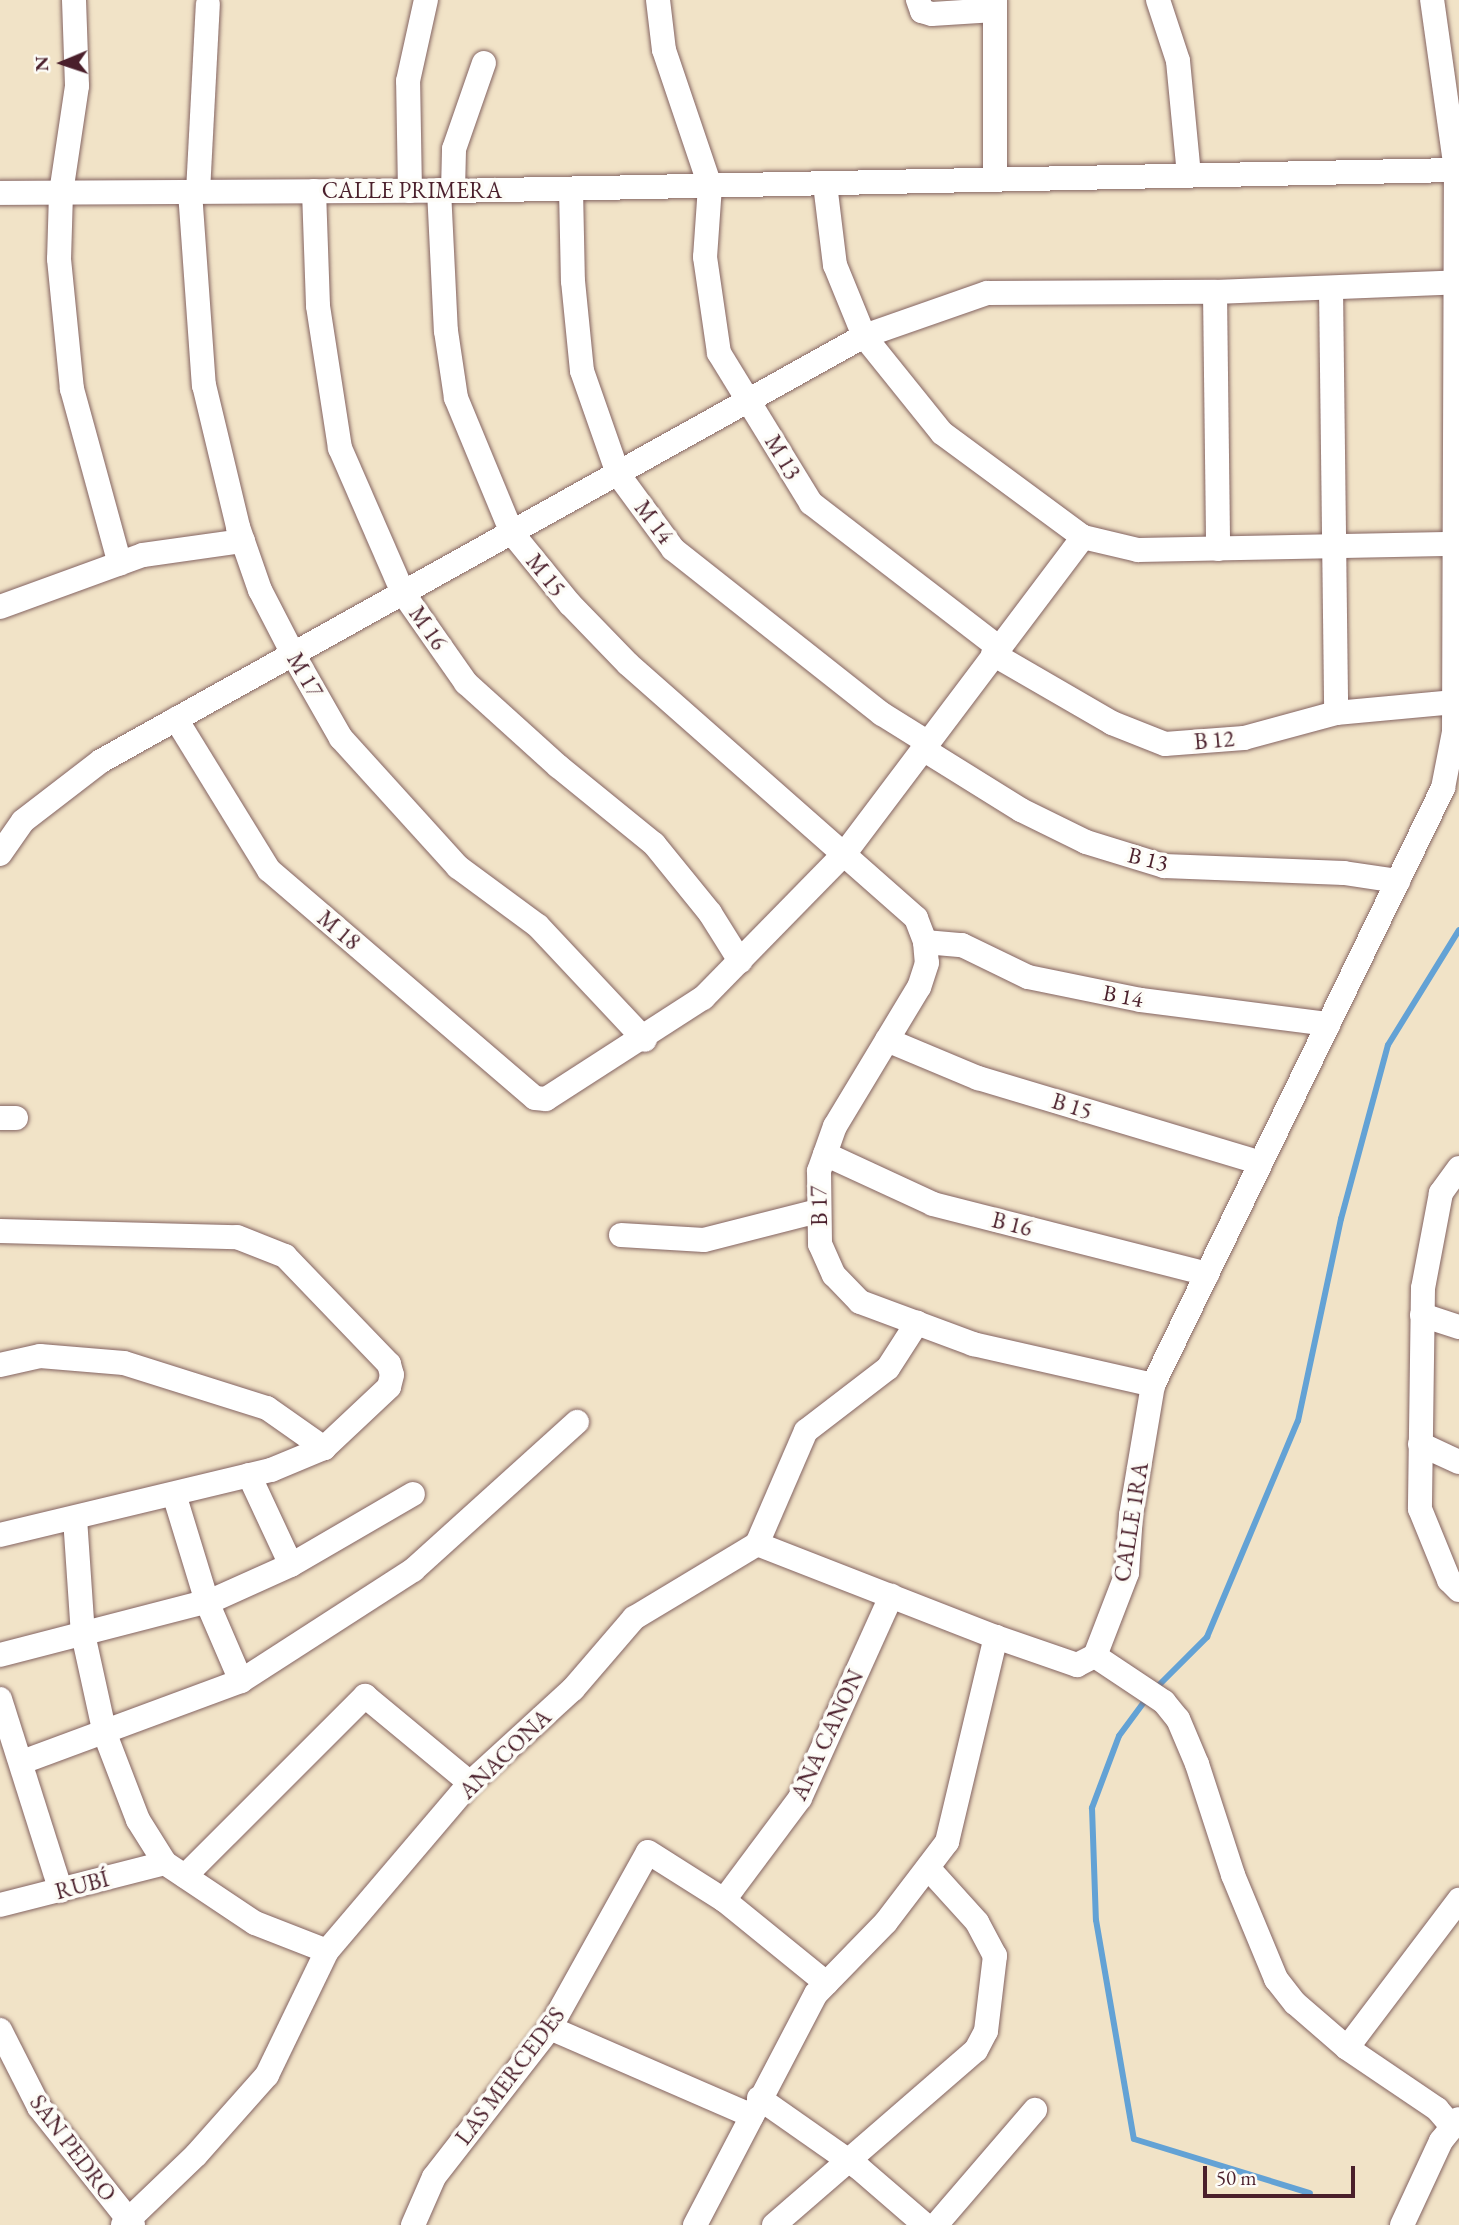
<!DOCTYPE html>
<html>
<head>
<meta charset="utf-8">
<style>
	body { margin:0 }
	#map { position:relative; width:1459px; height:2225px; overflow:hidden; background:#f1e3c7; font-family:"EB Garamond",serif }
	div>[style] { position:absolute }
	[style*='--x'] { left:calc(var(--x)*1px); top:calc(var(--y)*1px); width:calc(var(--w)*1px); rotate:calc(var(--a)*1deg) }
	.stream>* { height:6px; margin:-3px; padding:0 3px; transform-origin:3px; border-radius:3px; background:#63a2d5 }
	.roads { filter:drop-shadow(0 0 2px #846462) drop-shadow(0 0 2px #846462) }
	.minor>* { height:24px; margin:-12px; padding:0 12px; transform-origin:12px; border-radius:12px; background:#fff }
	span { translate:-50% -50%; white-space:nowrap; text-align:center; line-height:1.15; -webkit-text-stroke:7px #fdfcf7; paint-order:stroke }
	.street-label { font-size:23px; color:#4a1f2b }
	.north { position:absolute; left:28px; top:28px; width:70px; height:70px; -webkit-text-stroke:5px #fdfcf7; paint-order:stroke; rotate:268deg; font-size:19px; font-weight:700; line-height:28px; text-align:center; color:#4a1f2b }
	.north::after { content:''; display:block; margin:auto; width:24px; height:32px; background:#4a1f2b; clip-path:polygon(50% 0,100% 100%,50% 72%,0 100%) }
	.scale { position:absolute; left:1203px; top:2166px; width:152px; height:32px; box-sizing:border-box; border:4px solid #4a1f2b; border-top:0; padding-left:9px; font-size:21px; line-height:24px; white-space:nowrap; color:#4a1f2b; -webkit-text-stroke:5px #fdfcf7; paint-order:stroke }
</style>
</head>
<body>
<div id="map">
	<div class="stream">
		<div style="--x:1157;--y:1687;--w:71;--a:-45"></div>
		<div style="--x:1207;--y:1637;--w:234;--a:-67.2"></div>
		<div style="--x:1298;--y:1421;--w:207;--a:-78"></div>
		<div style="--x:1341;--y:1219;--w:180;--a:-74.9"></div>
		<div style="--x:1388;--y:1045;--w:135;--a:-58.3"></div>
		<div style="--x:1147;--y:1698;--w:47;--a:126.4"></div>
		<div style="--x:1119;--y:1736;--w:77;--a:110.6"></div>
		<div style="--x:1092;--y:1808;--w:112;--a:88"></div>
		<div style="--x:1096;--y:1920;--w:222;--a:80.2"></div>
		<div style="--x:1134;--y:2139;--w:184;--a:17.1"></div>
	</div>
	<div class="roads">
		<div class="minor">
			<div style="--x:74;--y:0;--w:86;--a:88"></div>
			<div style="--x:77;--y:86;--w:108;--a:98.5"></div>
			<div style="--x:61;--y:193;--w:66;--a:91.7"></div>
			<div style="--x:59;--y:259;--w:131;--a:84.3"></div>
			<div style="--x:72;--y:389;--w:181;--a:74.7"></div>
			<div style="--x:658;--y:0;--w:50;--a:83.2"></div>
			<div style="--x:664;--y:50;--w:144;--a:71.3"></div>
			<div style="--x:710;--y:186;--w:71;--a:94"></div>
			<div style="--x:705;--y:257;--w:97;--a:81.7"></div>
			<div style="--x:719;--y:353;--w:176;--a:58.5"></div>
			<div style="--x:811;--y:503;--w:236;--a:37.6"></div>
			<div style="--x:918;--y:0;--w:12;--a:70"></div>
			<div style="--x:922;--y:11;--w:10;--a:17"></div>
			<div style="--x:932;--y:14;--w:63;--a:-3.6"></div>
			<div style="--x:1158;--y:0;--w:64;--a:71.8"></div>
			<div style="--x:1178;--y:61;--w:115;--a:84.5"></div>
			<div style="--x:995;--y:178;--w:178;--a:-90"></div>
			<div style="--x:825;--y:184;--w:82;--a:83"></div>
			<div style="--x:835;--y:265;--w:77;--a:67.8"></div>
			<div style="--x:864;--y:336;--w:124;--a:51.2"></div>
			<div style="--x:942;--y:433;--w:175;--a:36.4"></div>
			<div style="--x:1083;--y:537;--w:57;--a:13.3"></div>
			<div style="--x:1138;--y:550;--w:321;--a:-1.1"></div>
			<div style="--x:571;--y:189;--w:92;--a:88.8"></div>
			<div style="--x:573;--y:281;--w:90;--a:84.3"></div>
			<div style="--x:582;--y:371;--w:109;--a:70.7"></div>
			<div style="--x:618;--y:474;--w:93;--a:53.7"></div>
			<div style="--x:673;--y:549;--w:266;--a:38.3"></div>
			<div style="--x:882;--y:714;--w:53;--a:31.9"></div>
			<div style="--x:439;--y:190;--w:141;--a:87.2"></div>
			<div style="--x:446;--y:331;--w:68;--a:81.5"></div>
			<div style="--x:456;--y:398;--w:146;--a:67.5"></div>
			<div style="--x:512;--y:533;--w:92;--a:50.8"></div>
			<div style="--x:570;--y:604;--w:83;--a:46"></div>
			<div style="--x:628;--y:664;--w:384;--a:41.4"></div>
			<div style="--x:916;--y:918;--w:26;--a:69"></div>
			<div style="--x:925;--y:942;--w:21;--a:85"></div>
			<div style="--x:927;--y:963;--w:25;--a:108"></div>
			<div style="--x:919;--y:987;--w:162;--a:121.1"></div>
			<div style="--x:835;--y:1126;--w:48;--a:109.6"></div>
			<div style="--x:819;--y:1171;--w:73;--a:89.2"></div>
			<div style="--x:820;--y:1244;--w:34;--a:66"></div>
			<div style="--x:834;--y:1275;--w:37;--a:46"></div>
			<div style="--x:860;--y:1302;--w:121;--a:20.4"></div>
			<div style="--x:973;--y:1344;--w:185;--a:12.8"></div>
			<div style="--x:314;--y:191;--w:115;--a:88"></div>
			<div style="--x:318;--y:306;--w:144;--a:81.2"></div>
			<div style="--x:340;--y:448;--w:158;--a:66.5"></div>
			<div style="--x:403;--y:593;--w:110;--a:55"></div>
			<div style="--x:466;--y:683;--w:124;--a:42.1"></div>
			<div style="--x:558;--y:766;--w:124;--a:39.1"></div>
			<div style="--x:654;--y:844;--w:89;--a:50.9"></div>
			<div style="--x:710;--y:913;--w:57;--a:58"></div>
			<div style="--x:410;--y:191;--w:110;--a:-91"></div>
			<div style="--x:408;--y:81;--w:83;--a:-77.5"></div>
			<div style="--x:453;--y:191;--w:42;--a:-88.6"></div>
			<div style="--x:454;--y:149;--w:91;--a:-70.8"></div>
			<div style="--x:190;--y:192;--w:194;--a:85.9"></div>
			<div style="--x:204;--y:385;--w:146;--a:76.5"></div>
			<div style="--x:238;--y:527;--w:67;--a:70.8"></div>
			<div style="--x:260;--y:590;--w:72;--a:62.7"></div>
			<div style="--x:293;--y:654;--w:97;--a:60.3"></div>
			<div style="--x:341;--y:738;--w:174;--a:47.8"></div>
			<div style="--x:458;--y:867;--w:99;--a:36.4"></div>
			<div style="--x:538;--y:926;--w:156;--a:46.8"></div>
			<div style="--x:198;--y:192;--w:188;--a:-87"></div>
			<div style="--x:0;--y:193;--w:453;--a:-0.3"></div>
			<div style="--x:453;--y:191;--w:1006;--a:-1.2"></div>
			<div style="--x:1331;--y:288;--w:425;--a:89.3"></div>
			<div style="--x:1215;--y:292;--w:257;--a:89.3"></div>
			<div style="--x:0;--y:607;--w:152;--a:-20"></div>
			<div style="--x:143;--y:555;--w:101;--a:-8"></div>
			<div style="--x:993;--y:654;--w:138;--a:30.1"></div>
			<div style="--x:1112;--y:723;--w:57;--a:21.6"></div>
			<div style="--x:1165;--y:744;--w:79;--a:-4.3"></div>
			<div style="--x:1244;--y:738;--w:95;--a:-15.2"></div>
			<div style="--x:1336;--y:713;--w:119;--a:-5.3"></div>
			<div style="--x:176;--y:719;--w:177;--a:58.4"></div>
			<div style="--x:269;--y:870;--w:350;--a:40.6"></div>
			<div style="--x:535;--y:1098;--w:11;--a:5"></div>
			<div style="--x:546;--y:1099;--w:187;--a:-32.8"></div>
			<div style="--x:703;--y:998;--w:203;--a:-45.6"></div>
			<div style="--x:845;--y:853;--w:396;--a:-53"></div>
			<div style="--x:923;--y:749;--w:115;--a:31.9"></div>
			<div style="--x:1021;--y:810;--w:72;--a:26.2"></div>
			<div style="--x:1086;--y:842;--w:82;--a:17.1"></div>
			<div style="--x:1164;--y:866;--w:180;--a:2.2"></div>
			<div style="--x:1344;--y:873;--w:55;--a:8.4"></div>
			<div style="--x:0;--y:854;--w:40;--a:-55.1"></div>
			<div style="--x:23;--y:821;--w:98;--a:-37.6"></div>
			<div style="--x:101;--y:761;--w:873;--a:-29.12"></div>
			<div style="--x:864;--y:336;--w:130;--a:-19.3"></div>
			<div style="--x:987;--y:293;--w:228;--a:-0.3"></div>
			<div style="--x:1215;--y:292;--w:244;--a:-2.3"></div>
			<div style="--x:925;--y:942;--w:37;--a:5"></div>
			<div style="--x:962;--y:945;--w:73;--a:25.9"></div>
			<div style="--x:1028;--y:977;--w:115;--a:11.5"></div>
			<div style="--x:1141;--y:1000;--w:189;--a:7.3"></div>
			<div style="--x:887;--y:1040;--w:99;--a:22.7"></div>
			<div style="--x:978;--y:1078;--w:295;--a:16.7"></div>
			<div style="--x:0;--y:1118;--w:16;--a:0"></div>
			<div style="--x:825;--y:1154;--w:119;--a:24.8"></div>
			<div style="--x:933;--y:1204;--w:283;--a:14.3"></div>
			<div style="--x:1459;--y:1168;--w:31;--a:126"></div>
			<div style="--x:1441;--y:1193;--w:97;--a:100.7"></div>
			<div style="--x:1423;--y:1288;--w:221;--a:90.8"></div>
			<div style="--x:1420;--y:1509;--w:77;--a:67.8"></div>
			<div style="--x:1449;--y:1580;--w:14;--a:45"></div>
			<div style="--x:0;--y:1231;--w:237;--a:1.5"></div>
			<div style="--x:237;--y:1237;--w:52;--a:21.6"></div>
			<div style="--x:285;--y:1256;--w:150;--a:46.1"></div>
			<div style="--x:389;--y:1364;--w:11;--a:75"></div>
			<div style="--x:392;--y:1375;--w:12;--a:104"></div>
			<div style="--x:389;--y:1387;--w:89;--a:136.8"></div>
			<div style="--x:324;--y:1448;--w:57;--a:157.5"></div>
			<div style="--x:271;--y:1470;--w:279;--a:166.5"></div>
			<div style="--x:621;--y:1235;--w:83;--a:3.4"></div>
			<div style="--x:704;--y:1240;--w:118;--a:-14.3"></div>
			<div style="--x:1422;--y:1315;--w:39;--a:18"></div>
			<div style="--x:0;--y:1365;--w:41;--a:-12.7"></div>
			<div style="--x:40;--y:1356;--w:84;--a:4.8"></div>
			<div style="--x:124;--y:1363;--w:150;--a:17.5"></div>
			<div style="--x:267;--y:1408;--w:70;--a:35.1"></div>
			<div style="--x:1420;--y:1444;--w:43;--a:24.8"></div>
			<div style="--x:249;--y:1475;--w:99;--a:65"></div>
			<div style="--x:174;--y:1494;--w:113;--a:73"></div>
			<div style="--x:207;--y:1602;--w:86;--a:66.7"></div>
			<div style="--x:75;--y:1518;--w:116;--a:86.1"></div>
			<div style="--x:83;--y:1634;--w:102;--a:77.6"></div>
			<div style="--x:105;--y:1734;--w:92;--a:69"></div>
			<div style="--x:138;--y:1820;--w:51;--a:57.9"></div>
			<div style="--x:165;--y:1863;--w:108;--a:33.7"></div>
			<div style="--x:255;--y:1923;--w:77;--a:21.3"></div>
			<div style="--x:757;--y:1544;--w:256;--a:21.3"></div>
			<div style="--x:0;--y:1655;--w:220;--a:-14.5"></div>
			<div style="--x:213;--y:1600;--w:85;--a:-24.2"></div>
			<div style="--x:291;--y:1565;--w:141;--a:-30.2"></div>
			<div style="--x:1095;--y:1656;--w:89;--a:-68.9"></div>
			<div style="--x:1127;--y:1573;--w:58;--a:-86.1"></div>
			<div style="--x:1131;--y:1515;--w:132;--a:-80.4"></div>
			<div style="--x:1153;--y:1385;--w:664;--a:-64.09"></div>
			<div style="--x:1443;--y:788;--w:57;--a:-78.9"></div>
			<div style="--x:1454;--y:732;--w:562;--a:-89.8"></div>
			<div style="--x:1456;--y:170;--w:172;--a:-98"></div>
			<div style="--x:1095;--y:1656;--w:83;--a:33.7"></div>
			<div style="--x:1164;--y:1702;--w:22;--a:51"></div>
			<div style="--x:1178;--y:1719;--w:49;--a:67.1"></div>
			<div style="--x:1197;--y:1764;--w:117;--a:72"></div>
			<div style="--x:1233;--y:1875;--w:113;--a:67.5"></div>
			<div style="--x:1276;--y:1979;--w:31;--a:52"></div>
			<div style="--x:1295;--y:2003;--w:69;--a:40.9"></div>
			<div style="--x:1347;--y:2048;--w:109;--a:34.1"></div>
			<div style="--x:1437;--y:2109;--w:23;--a:49"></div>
			<div style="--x:0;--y:1699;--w:201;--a:72.4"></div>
			<div style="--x:22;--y:1762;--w:233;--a:-20.3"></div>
			<div style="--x:241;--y:1681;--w:205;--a:-32.8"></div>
			<div style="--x:413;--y:1570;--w:221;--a:-42.1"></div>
			<div style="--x:185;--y:1876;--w:255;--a:-45"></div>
			<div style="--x:365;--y:1696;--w:136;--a:39.6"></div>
			<div style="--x:724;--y:1900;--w:127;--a:-53.3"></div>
			<div style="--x:800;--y:1798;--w:222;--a:-65.7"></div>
			<div style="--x:0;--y:1905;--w:170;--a:-14.3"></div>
			<div style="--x:550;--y:2028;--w:220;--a:23.5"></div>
			<div style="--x:0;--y:2030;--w:86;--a:63.1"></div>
			<div style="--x:39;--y:2107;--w:151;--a:51.5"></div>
			<div style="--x:1347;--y:2048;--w:186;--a:-52.9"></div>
			<div style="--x:759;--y:2098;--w:122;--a:35"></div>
			<div style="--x:859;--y:2168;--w:87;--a:40.8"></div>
			<div style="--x:123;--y:2225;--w:101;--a:-43.8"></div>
			<div style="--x:196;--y:2155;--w:107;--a:-48.4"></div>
			<div style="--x:267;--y:2075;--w:138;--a:-64.2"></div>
			<div style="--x:327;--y:1951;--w:221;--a:-49.6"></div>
			<div style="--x:470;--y:1783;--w:139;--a:-42.4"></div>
			<div style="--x:573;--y:1689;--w:94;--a:-49.3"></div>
			<div style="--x:634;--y:1618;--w:144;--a:-31"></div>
			<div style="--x:757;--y:1544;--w:123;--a:-66.6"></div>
			<div style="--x:806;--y:1431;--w:103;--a:-37.5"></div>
			<div style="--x:888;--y:1368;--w:54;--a:-57.2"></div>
			<div style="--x:413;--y:2225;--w:52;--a:-66.4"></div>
			<div style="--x:434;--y:2177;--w:189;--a:-52.1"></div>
			<div style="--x:550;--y:2028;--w:201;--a:-60.9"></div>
			<div style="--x:648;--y:1852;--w:90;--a:32.3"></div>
			<div style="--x:724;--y:1900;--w:132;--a:39.1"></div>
			<div style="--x:695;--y:2225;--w:261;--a:-62.4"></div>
			<div style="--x:816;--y:1994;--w:100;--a:-45.8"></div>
			<div style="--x:886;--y:1922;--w:101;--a:-52.7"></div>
			<div style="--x:947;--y:1842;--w:211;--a:-76.6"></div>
			<div style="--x:996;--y:1637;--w:86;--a:19.1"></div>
			<div style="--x:1077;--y:1665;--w:20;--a:-27"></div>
			<div style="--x:774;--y:2225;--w:267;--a:-40.9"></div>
			<div style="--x:976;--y:2050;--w:21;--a:-62"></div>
			<div style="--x:986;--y:2031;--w:76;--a:-83.2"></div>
			<div style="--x:995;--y:1956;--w:38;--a:-118"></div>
			<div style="--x:977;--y:1922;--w:73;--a:-132.2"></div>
			<div style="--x:936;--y:2225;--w:152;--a:-49.3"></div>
			<div style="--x:1402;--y:2225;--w:93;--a:-65.1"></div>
			<div style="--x:1441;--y:2141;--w:28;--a:-51"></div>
		</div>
	</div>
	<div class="street-label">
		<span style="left:412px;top:190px">CALLE PRIMERA</span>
		<span style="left:783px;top:457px;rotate:59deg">M 13</span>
		<span style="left:654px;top:522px;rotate:53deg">M 14</span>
		<span style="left:546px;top:575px;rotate:51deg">M 15</span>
		<span style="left:428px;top:628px;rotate:55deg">M 16</span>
		<span style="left:305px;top:675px;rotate:60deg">M 17</span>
		<span style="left:1214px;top:740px;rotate:-5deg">B 12</span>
		<span style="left:1148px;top:859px;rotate:14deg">B 13</span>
		<span style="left:339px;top:930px;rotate:40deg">M 18</span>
		<span style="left:1123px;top:996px;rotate:11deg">B 14</span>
		<span style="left:1072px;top:1106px;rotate:17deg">B 15</span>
		<span style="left:819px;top:1206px;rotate:-91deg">B 17</span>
		<span style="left:1012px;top:1224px;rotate:14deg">B 16</span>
		<span style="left:1131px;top:1522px;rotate:-81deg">CALLE 1RA</span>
		<span style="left:827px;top:1735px;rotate:-65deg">ANA CANON</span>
		<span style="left:505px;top:1754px;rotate:-44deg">ANACONA</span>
		<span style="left:82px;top:1885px;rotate:-15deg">RUBÍ</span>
		<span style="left:510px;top:2076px;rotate:-53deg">LAS MERCEDES</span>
		<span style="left:73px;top:2148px;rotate:53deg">SAN PEDRO</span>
	</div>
	<div class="north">N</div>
	<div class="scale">50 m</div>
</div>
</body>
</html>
